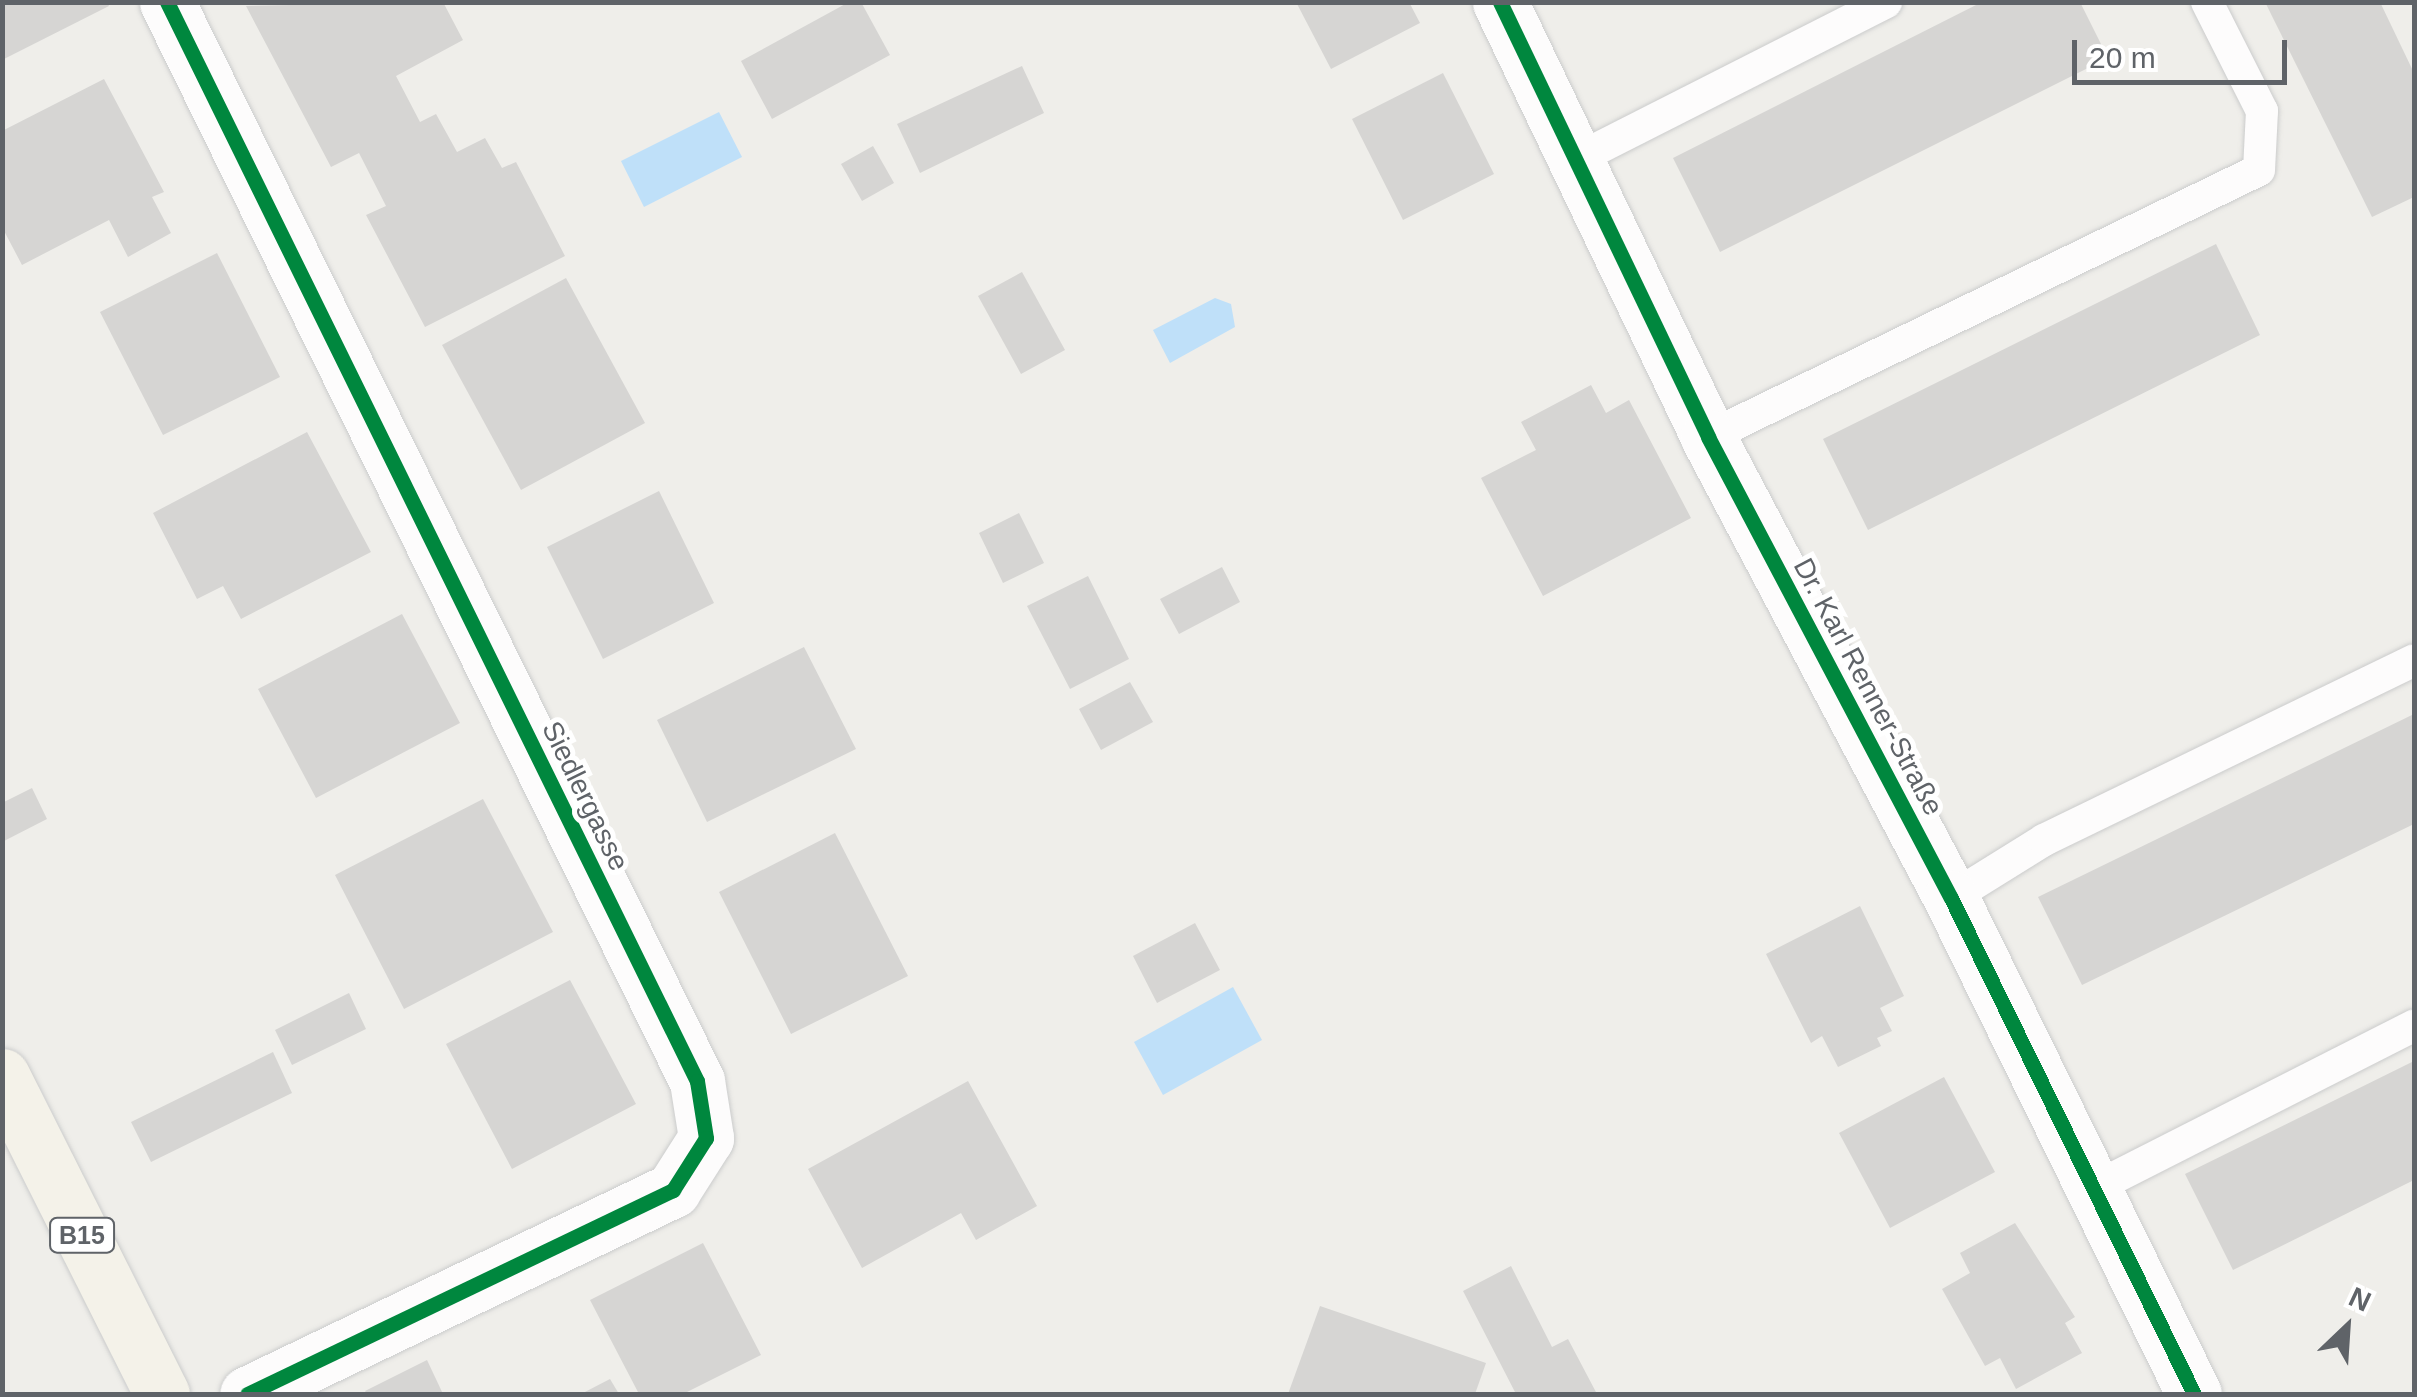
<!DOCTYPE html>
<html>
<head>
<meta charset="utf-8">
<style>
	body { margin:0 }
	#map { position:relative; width:2417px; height:1397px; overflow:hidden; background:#efeeea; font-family:Arial,sans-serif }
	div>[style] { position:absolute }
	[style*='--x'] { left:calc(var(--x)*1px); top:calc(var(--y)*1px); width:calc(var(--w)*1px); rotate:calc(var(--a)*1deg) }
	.water>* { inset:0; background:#bfe0f9 }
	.building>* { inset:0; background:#d6d5d3 }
	.roads { filter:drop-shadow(0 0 2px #cbcccc) drop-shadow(0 0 2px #cbcccc) }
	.service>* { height:32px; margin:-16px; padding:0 16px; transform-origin:16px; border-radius:16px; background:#fdfcfc }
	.minor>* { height:55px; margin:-27.5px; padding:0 27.5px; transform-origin:27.5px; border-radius:27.5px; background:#fdfcfc }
	.primary>* { height:55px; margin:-27.5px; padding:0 27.5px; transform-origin:27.5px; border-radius:27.5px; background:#f4f2e9 }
	.cycleway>* { height:15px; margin:-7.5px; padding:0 7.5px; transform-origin:7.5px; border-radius:7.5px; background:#00873e }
	span { translate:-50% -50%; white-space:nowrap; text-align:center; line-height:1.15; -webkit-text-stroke:10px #fff; paint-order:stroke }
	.shield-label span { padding:2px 8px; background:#fff; border:2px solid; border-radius:8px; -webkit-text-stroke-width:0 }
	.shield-label { font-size:25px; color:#5f6368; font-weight:700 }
	.street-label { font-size:28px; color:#5f6368 }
	.frame { position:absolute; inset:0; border:5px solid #5f6368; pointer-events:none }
	.north { position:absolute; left:2297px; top:1277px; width:100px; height:100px; -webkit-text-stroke:8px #fff; paint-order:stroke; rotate:25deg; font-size:28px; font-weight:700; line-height:40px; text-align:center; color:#5f6368 }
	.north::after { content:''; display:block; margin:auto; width:35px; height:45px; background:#5f6368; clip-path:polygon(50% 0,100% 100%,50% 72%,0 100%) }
	.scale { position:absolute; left:2072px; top:40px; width:215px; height:45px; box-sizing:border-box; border:5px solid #5f6368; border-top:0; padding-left:12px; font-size:30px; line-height:35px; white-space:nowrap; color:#5f6368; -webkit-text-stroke:8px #fff; paint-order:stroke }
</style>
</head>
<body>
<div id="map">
	<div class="water">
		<div style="clip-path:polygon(719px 112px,742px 157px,644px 207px,621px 161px)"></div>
		<div style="clip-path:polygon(1215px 298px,1231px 304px,1235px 327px,1170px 363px,1153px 330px)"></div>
		<div style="clip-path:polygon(1233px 987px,1262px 1040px,1163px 1095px,1134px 1042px)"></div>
	</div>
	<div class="building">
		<div style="clip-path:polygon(2px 2px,107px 2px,109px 6px,2px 60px)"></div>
		<div style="clip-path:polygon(443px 2px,463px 40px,396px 76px,420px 122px,436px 114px,457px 152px,485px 138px,502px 168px,516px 162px,565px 256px,425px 327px,366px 215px,386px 206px,359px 153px,331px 167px,246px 6px)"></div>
		<div style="clip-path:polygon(849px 2px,861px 2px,890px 55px,772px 119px,741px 61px)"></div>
		<div style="clip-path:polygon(1296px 2px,1409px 2px,1420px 23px,1331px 69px)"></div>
		<div style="clip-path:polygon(1982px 2px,2080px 2px,2108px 58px,1720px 252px,1673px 158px)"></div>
		<div style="clip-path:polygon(2265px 2px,2380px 2px,2414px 73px,2414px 197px,2372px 217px)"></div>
		<div style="clip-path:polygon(1022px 66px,1044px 113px,920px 173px,897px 124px)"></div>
		<div style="clip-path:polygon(1443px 73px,1494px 174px,1403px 220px,1352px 119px)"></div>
		<div style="clip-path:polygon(104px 79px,164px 192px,152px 197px,171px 233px,128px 257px,109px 220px,22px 265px,2px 227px,2px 131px)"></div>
		<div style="clip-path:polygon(873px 146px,894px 183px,862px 201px,841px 164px)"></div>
		<div style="clip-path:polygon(2216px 244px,2260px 335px,1868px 530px,1823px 439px)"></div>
		<div style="clip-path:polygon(217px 253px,280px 377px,163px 435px,100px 312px)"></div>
		<div style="clip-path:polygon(1022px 272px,1065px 350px,1021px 374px,978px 296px)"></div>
		<div style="clip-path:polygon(566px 278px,645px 423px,521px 490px,442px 345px)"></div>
		<div style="clip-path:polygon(1591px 385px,1606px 413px,1629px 400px,1691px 518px,1543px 596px,1481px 478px,1536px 450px,1521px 422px)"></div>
		<div style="clip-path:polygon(307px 432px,371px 552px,241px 619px,223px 586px,197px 599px,153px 513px)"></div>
		<div style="clip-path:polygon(659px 491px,714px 603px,603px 659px,547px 547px)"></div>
		<div style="clip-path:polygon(1019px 513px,1044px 563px,1003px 583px,979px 533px)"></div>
		<div style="clip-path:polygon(1222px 567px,1240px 602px,1179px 634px,1160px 599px)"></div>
		<div style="clip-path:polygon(1088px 576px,1129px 659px,1070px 689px,1027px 606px)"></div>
		<div style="clip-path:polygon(402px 614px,460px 723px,316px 798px,258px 689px)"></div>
		<div style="clip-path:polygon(804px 647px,856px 749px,707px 822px,657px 720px)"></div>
		<div style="clip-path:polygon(1130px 682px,1153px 722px,1101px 750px,1079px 709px)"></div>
		<div style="clip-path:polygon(2414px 714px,2414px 824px,2082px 985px,2038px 897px)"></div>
		<div style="clip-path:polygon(32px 788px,47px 819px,2px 842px,2px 803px)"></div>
		<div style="clip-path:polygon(483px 799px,553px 932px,404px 1009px,335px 875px)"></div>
		<div style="clip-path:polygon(835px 833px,908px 976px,791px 1034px,719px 892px)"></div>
		<div style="clip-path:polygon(1860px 906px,1904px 996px,1880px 1008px,1892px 1031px,1877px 1038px,1881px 1046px,1838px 1067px,1822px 1036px,1811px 1043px,1766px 954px)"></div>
		<div style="clip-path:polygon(1195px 923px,1220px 970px,1157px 1003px,1133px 956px)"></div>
		<div style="clip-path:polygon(570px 980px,636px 1104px,512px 1169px,446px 1044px)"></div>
		<div style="clip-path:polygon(349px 993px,366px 1029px,292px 1065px,275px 1030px)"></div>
		<div style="clip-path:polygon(273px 1052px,292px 1093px,151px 1162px,131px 1122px)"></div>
		<div style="clip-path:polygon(2414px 1061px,2414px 1180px,2233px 1270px,2185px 1174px)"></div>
		<div style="clip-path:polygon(1944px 1077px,1995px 1172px,1890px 1228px,1839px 1133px)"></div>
		<div style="clip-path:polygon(968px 1081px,1037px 1206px,976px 1240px,961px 1213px,862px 1268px,808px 1169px)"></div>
		<div style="clip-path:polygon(2015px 1223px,2075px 1317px,2065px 1323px,2082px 1353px,2016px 1389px,2000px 1358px,1985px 1366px,1942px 1289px,1970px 1273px,1960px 1253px)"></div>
		<div style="clip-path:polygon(703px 1243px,761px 1355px,683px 1394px,639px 1394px,590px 1300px)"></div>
		<div style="clip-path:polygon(1511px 1266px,1552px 1347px,1568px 1339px,1597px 1394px,1516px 1394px,1463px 1291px)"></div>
		<div style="clip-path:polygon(1320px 1306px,1486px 1363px,1475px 1394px,1288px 1394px)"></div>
		<div style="clip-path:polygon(427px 1360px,443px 1394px,367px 1394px,365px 1391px)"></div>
		<div style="clip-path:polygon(610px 1379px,619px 1394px,581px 1394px)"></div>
	</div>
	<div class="roads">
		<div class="service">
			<div style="--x:1575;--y:160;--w:349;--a:-26.9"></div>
			<div style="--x:1708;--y:437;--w:612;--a:-25.85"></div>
			<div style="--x:2259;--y:170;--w:59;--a:-87.1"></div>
			<div style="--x:2262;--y:111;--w:122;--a:-116.8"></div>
			<div style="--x:1951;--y:898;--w:110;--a:-31.9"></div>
			<div style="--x:2044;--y:840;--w:411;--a:-25.9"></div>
			<div style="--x:2094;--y:1188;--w:359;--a:-26.9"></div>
		</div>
		<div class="minor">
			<div style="--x:167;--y:2;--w:1202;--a:63.84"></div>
			<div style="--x:697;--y:1081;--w:58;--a:81"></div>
			<div style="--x:706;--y:1138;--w:62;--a:122.4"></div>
			<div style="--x:673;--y:1190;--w:472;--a:154.4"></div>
			<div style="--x:1500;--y:2;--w:482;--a:64.4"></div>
			<div style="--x:1708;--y:437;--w:521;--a:62.21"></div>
			<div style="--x:1951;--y:898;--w:552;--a:63.9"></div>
		</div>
		<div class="primary">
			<div style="--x:2;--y:1076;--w:356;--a:63.3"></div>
		</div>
	</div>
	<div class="cycleway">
		<div style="--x:167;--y:2;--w:1202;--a:63.84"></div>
		<div style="--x:697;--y:1081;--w:58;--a:81"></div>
		<div style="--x:706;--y:1138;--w:62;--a:122.4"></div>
		<div style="--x:673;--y:1190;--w:472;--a:154.4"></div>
		<div style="--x:1500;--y:2;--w:482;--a:64.4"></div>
		<div style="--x:1708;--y:437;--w:521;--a:62.21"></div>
		<div style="--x:1951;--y:898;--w:552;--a:63.9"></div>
	</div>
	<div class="shield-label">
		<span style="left:82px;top:1235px">B15</span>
	</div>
	<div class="street-label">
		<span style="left:1868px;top:687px;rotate:62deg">Dr. Karl Renner-Straße</span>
		<span style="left:585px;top:796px;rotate:64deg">Siedlergasse</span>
	</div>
	<div class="frame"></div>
	<div class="north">N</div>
	<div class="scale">20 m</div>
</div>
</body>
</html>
